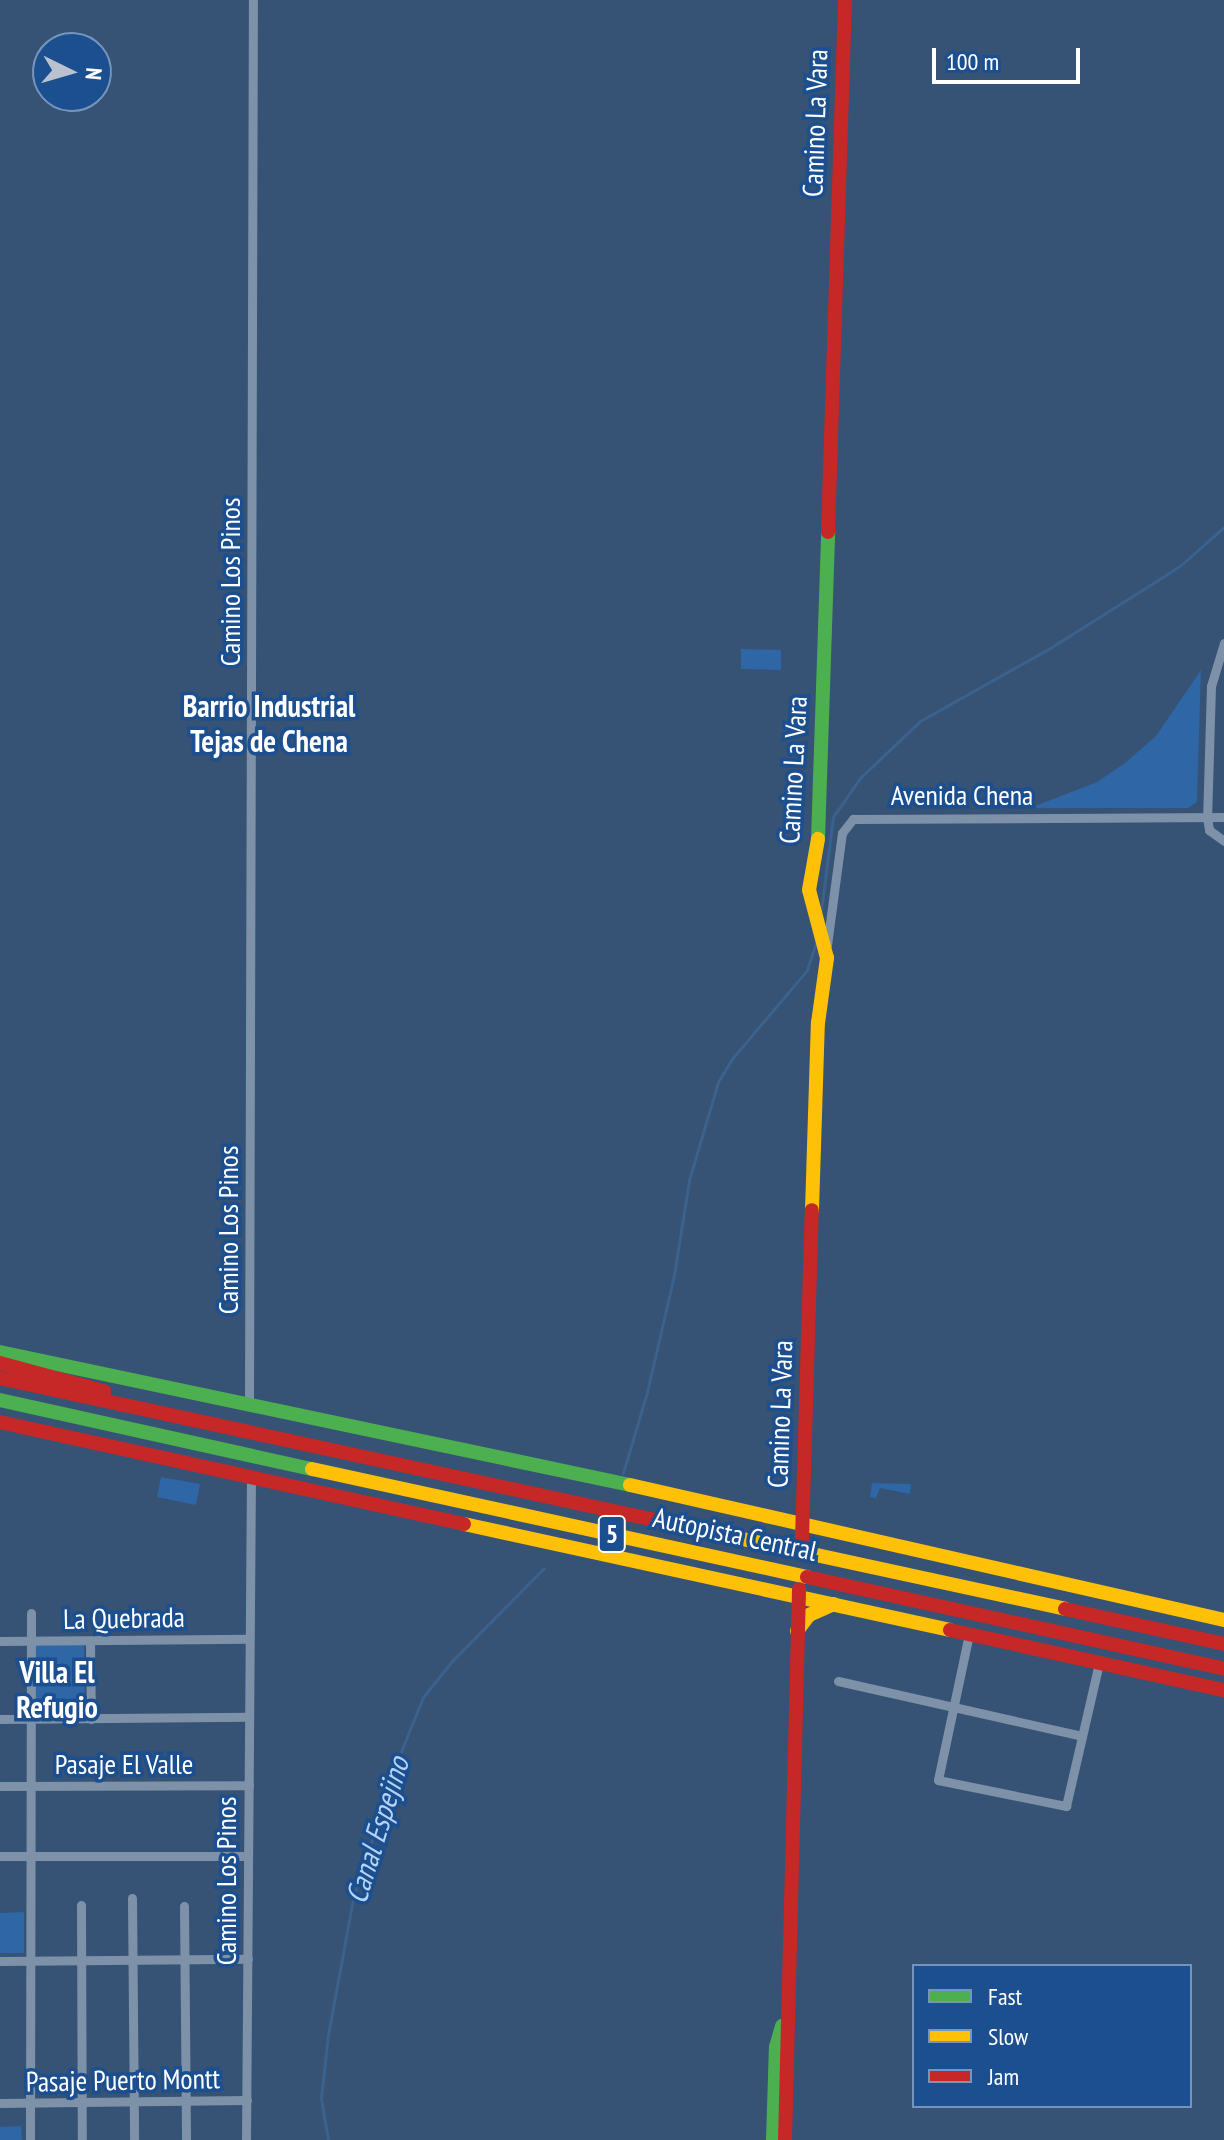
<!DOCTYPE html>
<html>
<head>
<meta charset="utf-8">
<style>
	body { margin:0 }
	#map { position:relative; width:1224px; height:2140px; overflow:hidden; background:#365274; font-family:"PT Sans Narrow",sans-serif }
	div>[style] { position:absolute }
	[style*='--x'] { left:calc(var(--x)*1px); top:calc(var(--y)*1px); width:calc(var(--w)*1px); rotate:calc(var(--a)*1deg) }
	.green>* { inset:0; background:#2f66a5 }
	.stream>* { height:3px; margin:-1.5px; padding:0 1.5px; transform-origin:1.5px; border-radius:1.5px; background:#3b618d }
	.street>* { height:9px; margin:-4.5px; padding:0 4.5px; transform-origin:4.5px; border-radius:4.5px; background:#7d92a8 }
	.fast>* { height:14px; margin:-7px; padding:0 7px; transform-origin:7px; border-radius:7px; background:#4caf50 }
	.slow>* { height:14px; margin:-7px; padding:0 7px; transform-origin:7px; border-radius:7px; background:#ffc107 }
	.jam>* { height:14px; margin:-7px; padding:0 7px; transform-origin:7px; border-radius:7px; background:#c62828 }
	span { translate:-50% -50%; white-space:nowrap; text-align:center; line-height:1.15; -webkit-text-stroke:7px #1b4f8f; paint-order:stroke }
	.shield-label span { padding:2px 6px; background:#1b4f8f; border:2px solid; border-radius:6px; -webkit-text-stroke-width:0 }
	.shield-label { font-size:26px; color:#fff; font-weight:700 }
	.street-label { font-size:28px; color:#fff }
	.neighbourhood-label { font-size:30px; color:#fff; font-weight:700 }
	.water-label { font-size:30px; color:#b5d3f5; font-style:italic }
	.legend { position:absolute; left:912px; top:1964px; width:280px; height:144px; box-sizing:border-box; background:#1b4f8f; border:2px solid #7695bc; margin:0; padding:10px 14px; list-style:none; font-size:24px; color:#fff }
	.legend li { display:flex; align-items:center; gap:16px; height:40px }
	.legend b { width:40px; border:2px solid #7695bc }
	.north { position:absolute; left:32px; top:32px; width:80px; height:80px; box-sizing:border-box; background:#1b4f8f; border:2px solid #7695bc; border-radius:50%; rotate:95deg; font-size:22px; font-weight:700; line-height:32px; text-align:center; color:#fff }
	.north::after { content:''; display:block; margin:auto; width:28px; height:36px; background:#b9c2ce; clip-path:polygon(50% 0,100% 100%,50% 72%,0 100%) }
	.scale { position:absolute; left:932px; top:48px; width:148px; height:36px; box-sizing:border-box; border:4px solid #fff; border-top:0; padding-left:10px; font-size:24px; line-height:28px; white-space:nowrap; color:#fff; -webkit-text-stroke:6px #1b4f8f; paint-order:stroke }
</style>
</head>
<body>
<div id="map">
	<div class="green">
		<div style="clip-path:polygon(741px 649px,781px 650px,781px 670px,741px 669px)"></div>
		<div style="clip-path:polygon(1201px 670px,1197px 802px,1188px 808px,1030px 808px,1097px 782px,1125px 763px,1156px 736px)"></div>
		<div style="clip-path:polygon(161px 1477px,200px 1484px,196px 1505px,157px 1497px)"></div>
		<div style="clip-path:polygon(872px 1483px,911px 1484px,910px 1494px,880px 1488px,876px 1498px,870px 1497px)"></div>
		<div style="clip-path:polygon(84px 1644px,85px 1712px,35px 1712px,35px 1645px)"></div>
		<div style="clip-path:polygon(24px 1912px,24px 1953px,0 1953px,0 1913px)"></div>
		<div style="clip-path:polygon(21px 2126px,22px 2140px,0 2140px,0 2127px)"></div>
	</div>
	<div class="stream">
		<div style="--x:821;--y:911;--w:95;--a:-82.7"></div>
		<div style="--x:833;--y:817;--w:47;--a:-55.3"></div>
		<div style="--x:860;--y:778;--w:83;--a:-43.5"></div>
		<div style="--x:920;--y:721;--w:149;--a:-29.3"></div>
		<div style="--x:1050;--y:648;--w:128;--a:-32.2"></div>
		<div style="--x:1158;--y:580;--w:27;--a:-33"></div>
		<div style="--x:1181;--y:565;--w:57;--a:-41.5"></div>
		<div style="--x:623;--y:1473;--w:84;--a:-73.5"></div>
		<div style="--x:647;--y:1392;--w:120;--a:-77"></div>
		<div style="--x:674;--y:1275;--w:96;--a:-81"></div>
		<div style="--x:689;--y:1180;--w:102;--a:-73.5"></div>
		<div style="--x:718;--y:1082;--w:26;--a:-59"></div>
		<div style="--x:731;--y:1060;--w:118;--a:-49.8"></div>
		<div style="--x:807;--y:970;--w:28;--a:-72"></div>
		<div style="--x:328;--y:2140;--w:43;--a:-99.5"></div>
		<div style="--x:321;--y:2098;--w:63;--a:-83.7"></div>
		<div style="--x:328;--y:2035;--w:143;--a:-79.6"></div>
		<div style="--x:354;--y:1894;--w:153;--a:-71.7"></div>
		<div style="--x:402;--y:1749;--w:56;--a:-68"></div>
		<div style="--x:423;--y:1697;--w:48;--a:-51"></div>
		<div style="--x:453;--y:1660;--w:129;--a:-45.3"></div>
	</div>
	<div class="street">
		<div style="--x:1224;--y:643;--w:45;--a:106.8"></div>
		<div style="--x:1211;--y:686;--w:131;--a:91.7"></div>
		<div style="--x:1207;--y:817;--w:13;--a:81"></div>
		<div style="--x:1209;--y:830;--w:19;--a:36"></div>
		<div style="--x:827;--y:945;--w:113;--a:-82.4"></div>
		<div style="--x:842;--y:833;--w:18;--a:-52"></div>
		<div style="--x:853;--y:819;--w:371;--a:-0.3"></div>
		<div style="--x:249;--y:1403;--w:1403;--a:-89.84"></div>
		<div style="--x:969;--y:1634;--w:149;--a:102"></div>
		<div style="--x:938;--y:1780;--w:131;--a:11.5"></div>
		<div style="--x:1066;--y:1806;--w:147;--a:-77"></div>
		<div style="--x:0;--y:1641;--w:249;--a:-0.5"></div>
		<div style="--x:90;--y:1641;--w:78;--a:89.3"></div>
		<div style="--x:838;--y:1681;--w:250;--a:12.7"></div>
		<div style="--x:0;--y:1719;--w:249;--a:-0.5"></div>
		<div style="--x:0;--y:1786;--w:249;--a:-0.2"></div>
		<div style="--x:0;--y:1856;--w:248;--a:0"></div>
		<div style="--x:132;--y:1898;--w:242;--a:89.5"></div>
		<div style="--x:81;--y:1905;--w:235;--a:89.8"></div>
		<div style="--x:184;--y:1906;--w:234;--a:89.5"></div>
		<div style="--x:0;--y:1961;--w:248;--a:-0.5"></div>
		<div style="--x:0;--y:2103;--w:247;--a:-0.7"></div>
		<div style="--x:30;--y:2140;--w:527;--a:-89.89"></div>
		<div style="--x:246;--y:2140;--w:662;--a:-89.57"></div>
	</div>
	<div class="fast">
		<div style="--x:818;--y:839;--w:307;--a:-88.1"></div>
		<div style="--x:0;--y:1352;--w:644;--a:11.92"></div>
		<div style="--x:0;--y:1400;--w:320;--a:12.5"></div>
		<div style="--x:773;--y:2140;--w:93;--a:-88.2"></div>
		<div style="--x:776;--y:2047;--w:22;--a:-74"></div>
	</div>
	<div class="slow">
		<div style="--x:812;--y:1210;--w:187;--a:-88.2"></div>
		<div style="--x:818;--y:1023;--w:66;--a:-82.1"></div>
		<div style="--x:827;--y:958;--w:70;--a:-104.8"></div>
		<div style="--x:809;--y:890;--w:52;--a:-80"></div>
		<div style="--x:312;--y:1469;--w:507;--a:12.31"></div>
		<div style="--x:630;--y:1485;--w:609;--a:12.8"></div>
		<div style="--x:659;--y:1521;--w:415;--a:12.2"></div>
		<div style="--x:464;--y:1524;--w:497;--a:12.3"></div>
		<div style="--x:797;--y:1631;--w:20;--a:-53"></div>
		<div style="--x:809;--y:1615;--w:27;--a:-24"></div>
	</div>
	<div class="jam">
		<div style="--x:828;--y:532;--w:532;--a:-88.17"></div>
		<div style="--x:0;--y:1363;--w:108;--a:15.1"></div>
		<div style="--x:0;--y:1378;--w:674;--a:12.24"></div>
		<div style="--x:0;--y:1422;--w:475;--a:12.4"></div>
		<div style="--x:802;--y:1539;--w:329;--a:-88.3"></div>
		<div style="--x:807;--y:1577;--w:427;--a:12.4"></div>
		<div style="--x:1065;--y:1609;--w:163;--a:12.4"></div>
		<div style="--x:950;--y:1630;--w:280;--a:12.4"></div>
		<div style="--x:785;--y:2140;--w:551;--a:-88.54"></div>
	</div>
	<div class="shield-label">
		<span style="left:612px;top:1534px">5</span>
	</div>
	<div class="street-label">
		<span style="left:815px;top:123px;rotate:-88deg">Camino La Vara</span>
		<span style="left:230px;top:582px;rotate:-90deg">Camino Los Pinos</span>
		<span style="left:793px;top:770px;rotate:-87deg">Camino La Vara</span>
		<span style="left:962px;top:795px">Avenida Chena</span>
		<span style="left:228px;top:1230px;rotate:-90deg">Camino Los Pinos</span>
		<span style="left:780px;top:1414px;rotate:-88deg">Camino La Vara</span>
		<span style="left:735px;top:1534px;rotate:12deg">Autopista Central</span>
		<span style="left:124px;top:1618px;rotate:-1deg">La Quebrada</span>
		<span style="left:124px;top:1764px">Pasaje El Valle</span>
		<span style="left:226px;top:1881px;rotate:-90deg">Camino Los Pinos</span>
		<span style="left:123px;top:2080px;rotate:-1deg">Pasaje Puerto Montt</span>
	</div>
	<div class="neighbourhood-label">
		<span style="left:269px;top:723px">Barrio Industrial<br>Tejas de Chena</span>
		<span style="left:57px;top:1689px">Villa El<br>Refugio</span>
	</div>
	<div class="water-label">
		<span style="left:377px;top:1830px;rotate:-73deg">Canal Espejino</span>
	</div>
	<ul class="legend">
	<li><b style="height:10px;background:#4caf50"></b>Fast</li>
	<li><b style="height:10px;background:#ffc107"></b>Slow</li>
	<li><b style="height:10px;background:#c62828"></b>Jam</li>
	</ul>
	<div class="north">N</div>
	<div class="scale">100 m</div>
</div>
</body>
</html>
